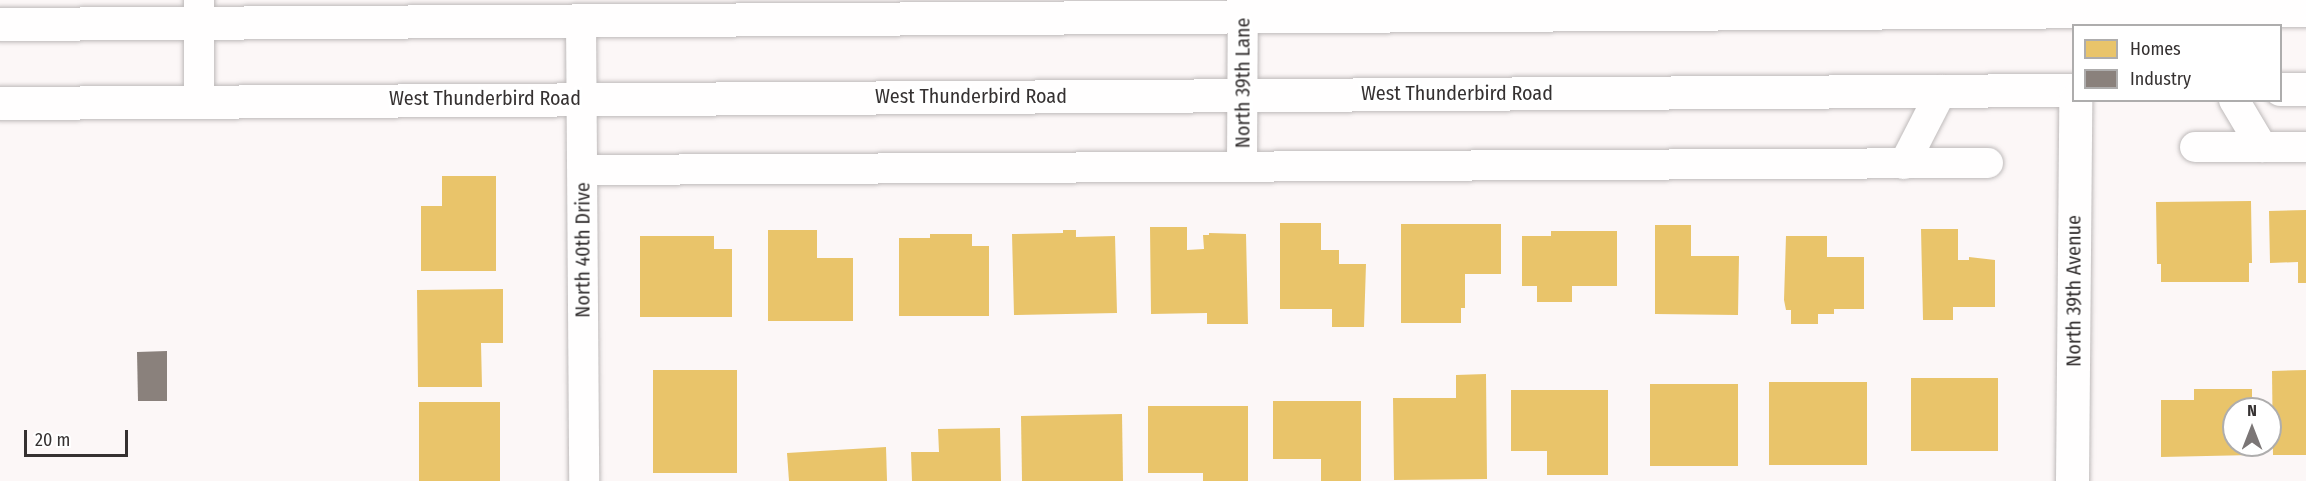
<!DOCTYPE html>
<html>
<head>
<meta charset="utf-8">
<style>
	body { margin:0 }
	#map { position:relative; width:2306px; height:481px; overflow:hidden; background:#fcf7f7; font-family:"Fira Sans Condensed",sans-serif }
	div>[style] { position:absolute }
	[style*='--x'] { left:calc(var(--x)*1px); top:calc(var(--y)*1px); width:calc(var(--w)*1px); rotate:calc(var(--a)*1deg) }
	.homes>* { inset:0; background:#e9c46a }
	.industry>* { inset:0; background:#8a817c }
	.roads { filter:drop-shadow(0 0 2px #bebaba) drop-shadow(0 0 2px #bebaba) }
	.street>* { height:30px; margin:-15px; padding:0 15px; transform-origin:15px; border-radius:15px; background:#fffefe }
	.secondary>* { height:33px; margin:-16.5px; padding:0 16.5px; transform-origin:16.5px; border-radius:16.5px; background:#fffefe }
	span { translate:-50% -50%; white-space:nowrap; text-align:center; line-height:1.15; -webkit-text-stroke:6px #fff; paint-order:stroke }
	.street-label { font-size:20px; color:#353131 }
	.legend { position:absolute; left:2072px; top:24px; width:210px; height:78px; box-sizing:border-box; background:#fff; border:2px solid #aeadad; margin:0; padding:8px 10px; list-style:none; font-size:18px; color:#353131 }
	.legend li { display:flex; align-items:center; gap:12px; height:30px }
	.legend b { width:30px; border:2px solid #aeadad }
	.north { position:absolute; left:2222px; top:397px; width:60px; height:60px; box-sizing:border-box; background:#fff; border:2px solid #aeadad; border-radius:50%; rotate:0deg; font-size:16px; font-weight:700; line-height:24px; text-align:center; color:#353131 }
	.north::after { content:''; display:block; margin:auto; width:21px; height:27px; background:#7b7676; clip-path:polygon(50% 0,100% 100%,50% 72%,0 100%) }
	.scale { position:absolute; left:24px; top:430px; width:104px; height:27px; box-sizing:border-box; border:3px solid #353131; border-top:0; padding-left:8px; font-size:18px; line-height:21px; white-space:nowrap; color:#353131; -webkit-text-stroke:4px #fff; paint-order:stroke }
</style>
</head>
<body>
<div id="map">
	<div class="homes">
		<div style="clip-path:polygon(442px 176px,496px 176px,496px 271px,421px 271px,421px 206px,442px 206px)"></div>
		<div style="clip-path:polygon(2251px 201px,2252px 263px,2249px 263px,2249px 282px,2161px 282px,2161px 264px,2157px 264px,2156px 202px)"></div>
		<div style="clip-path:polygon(2306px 210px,2306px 283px,2298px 283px,2298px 262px,2270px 263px,2269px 211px)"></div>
		<div style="clip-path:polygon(1280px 223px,1321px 223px,1321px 250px,1339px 250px,1339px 264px,1366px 264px,1364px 327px,1332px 327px,1332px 309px,1280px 309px)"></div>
		<div style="clip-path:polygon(1401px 224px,1501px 224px,1501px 274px,1465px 274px,1465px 308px,1461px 308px,1461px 323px,1401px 323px)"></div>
		<div style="clip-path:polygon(1655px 225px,1691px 225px,1691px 256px,1739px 256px,1738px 315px,1655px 314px)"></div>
		<div style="clip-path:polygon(1150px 227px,1187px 227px,1187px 250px,1204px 249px,1203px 235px,1209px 235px,1209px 233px,1246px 234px,1248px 324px,1207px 324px,1207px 313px,1151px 314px)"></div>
		<div style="clip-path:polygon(1921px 229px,1958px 229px,1958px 260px,1969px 260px,1969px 257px,1995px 260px,1995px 307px,1953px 307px,1953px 320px,1923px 320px)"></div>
		<div style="clip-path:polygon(768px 230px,817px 230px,817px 258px,853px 258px,853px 321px,768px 321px)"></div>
		<div style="clip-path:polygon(1063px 230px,1076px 230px,1076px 237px,1115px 236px,1117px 313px,1014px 315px,1012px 234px,1063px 233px)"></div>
		<div style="clip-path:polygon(1551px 231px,1617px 231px,1617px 286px,1572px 286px,1572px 302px,1537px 302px,1537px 286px,1522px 286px,1522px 236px,1551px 236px)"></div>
		<div style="clip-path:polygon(930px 234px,972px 234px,972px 246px,989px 246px,989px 316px,899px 316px,899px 238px,930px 238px)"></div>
		<div style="clip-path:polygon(640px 236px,714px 236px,714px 249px,732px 249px,732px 317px,640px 317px)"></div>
		<div style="clip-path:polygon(1786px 236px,1827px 236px,1827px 257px,1864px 257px,1864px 309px,1834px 309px,1834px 314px,1818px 314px,1818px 324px,1791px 324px,1791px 310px,1786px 310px,1784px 300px)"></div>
		<div style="clip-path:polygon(503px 289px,503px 343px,481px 343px,482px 387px,418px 387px,417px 290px)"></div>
		<div style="clip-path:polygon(653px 370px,737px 370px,737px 473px,653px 473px)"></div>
		<div style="clip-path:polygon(2306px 370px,2306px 455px,2273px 455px,2272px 371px)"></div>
		<div style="clip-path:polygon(1486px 374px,1487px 479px,1394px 480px,1393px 398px,1456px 398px,1456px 375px)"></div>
		<div style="clip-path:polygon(1911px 378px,1998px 378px,1998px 451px,1911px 451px)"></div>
		<div style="clip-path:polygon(1769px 382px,1867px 382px,1867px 465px,1769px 465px)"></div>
		<div style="clip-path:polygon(1650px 384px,1738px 384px,1738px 466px,1650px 466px)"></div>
		<div style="clip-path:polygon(2194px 389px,2252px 389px,2252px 409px,2234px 409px,2234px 445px,2252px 445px,2252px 455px,2161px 457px,2161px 400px,2194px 400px)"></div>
		<div style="clip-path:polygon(1511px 390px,1608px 390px,1608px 475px,1547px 475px,1547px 451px,1511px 451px)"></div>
		<div style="clip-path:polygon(1273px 401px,1361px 401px,1361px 481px,1321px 481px,1321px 459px,1273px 459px)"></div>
		<div style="clip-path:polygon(419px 402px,500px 402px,500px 481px,419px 481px)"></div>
		<div style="clip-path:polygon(1148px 406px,1248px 406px,1248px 481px,1203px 481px,1203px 473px,1148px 473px)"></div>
		<div style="clip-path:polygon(1122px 414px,1123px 481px,1022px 481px,1021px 416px)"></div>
		<div style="clip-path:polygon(1000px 428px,1001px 481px,912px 481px,911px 452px,939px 452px,938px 429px)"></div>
		<div style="clip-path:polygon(886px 447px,887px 481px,789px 481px,787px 453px)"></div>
	</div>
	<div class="industry">
		<div style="clip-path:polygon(167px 351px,167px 401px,138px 401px,137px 352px)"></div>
	</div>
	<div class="roads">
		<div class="street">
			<div style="--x:199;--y:0;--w:101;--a:90"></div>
			<div style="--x:581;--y:20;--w:461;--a:89.6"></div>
			<div style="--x:2234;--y:100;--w:55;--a:59.2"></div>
			<div style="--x:2195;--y:147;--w:111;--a:0"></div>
			<div style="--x:1904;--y:164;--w:83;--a:-62.8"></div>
			<div style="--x:1242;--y:166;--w:166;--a:-89.7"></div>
			<div style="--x:583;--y:170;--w:1405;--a:-0.29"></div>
		</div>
		<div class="secondary">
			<div style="--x:0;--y:24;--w:2306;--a:-0.35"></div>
			<div style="--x:2280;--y:89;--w:26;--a:0"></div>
			<div style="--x:0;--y:103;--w:2074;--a:-0.36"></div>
			<div style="--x:2072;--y:481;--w:381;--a:-89.5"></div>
		</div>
	</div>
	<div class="street-label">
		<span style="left:1243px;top:83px;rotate:-90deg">North 39th Lane</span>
		<span style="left:1457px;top:93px">West Thunderbird Road</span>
		<span style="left:971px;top:96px">West Thunderbird Road</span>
		<span style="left:485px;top:98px">West Thunderbird Road</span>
		<span style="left:583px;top:250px;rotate:-90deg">North 40th Drive</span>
		<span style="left:2074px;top:291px;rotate:-90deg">North 39th Avenue</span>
	</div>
	<ul class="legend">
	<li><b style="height:16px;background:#e9c46a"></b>Homes</li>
	<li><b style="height:16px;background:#8a817c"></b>Industry</li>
	</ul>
	<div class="north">N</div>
	<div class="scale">20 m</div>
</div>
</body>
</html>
